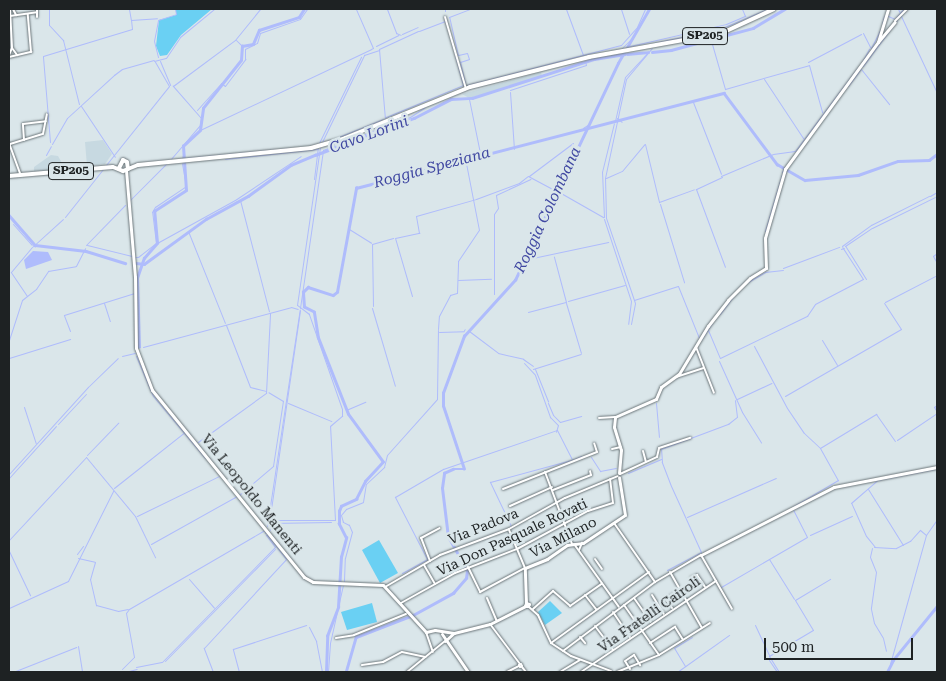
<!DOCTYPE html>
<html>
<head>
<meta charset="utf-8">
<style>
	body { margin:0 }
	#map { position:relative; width:946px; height:681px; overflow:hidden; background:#dae6ea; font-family:"Roboto Serif",serif }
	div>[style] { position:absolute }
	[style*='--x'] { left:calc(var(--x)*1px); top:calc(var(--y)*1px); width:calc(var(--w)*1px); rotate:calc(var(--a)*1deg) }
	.built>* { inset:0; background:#c7d9e1 }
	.green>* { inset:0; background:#6ad0f3 }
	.water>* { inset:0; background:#afbcfc }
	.stream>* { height:1px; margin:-0.5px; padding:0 0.5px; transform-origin:0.5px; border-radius:0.5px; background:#afbcfc }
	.canal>* { height:2.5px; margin:-1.25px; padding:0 1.25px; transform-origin:1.25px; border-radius:1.25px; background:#afbcfc }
	.roads { filter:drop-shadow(0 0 1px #6c767a) drop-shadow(0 0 1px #6c767a) }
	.street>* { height:2px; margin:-1px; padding:0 1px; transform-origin:1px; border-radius:1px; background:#fff }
	.secondary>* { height:3px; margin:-1.5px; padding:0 1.5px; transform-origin:1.5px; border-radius:1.5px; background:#fff }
	.primary>* { height:4px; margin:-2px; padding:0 2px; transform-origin:2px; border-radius:2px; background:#fff }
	span { translate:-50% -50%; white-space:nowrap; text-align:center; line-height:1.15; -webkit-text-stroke:5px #dae6ea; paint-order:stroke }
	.shield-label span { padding:1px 4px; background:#dae6ea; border:1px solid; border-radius:4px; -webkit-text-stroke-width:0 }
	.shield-label { font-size:12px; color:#1e2223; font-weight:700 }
	.street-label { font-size:14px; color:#1e2223 }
	.water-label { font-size:15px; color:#4048a2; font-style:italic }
	.frame { position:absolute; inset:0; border:10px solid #1e2223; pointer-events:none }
	.scale { position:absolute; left:764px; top:638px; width:149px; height:22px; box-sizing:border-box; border:2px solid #1e2223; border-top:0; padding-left:6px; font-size:15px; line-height:18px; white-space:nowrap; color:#1e2223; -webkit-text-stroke:4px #dae6ea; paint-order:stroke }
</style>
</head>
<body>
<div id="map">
	<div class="built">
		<div style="clip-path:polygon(541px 72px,542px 76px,506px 88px,469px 98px,462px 94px)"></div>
		<div style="clip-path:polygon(103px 140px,112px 154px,105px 164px,87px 166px,85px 142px)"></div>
		<div style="clip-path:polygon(51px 155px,58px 156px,66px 170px,34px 173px,34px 167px)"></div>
	</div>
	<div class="green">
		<div style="clip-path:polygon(176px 9px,212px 9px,181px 35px,167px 55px,160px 56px,156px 46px,159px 20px,176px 15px)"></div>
		<div style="clip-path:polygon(379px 540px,398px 573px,380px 583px,362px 550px)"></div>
		<div style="clip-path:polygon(550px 601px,562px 613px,545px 625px,538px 612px)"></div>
		<div style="clip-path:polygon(372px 603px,377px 622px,347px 630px,341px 612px)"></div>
	</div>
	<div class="water">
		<div style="clip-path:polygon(33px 251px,48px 252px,52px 260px,26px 269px,24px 260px)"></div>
	</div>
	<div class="stream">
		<div style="--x:49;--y:9;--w:16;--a:90"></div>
		<div style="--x:49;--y:25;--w:21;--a:47"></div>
		<div style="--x:63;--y:40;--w:66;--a:76"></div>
		<div style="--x:129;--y:9;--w:11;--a:80"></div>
		<div style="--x:131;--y:20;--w:26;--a:-4"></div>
		<div style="--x:387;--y:9;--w:26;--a:69"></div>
		<div style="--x:396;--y:33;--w:5;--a:22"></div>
		<div style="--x:445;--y:9;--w:2;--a:90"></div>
		<div style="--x:566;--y:9;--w:49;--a:69.7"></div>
		<div style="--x:621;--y:9;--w:26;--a:72"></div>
		<div style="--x:898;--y:9;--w:4;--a:63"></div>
		<div style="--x:888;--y:16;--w:8;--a:23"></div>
		<div style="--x:895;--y:19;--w:13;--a:-51"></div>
		<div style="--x:901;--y:16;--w:85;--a:64.9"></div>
		<div style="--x:882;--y:24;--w:8;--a:-76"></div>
		<div style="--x:419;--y:31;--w:28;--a:-21"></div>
		<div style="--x:863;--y:33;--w:16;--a:63"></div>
		<div style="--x:402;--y:34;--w:17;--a:-24"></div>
		<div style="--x:236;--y:40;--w:8;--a:45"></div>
		<div style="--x:654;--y:43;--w:70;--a:-12.4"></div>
		<div style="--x:722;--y:28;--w:49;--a:-22.9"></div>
		<div style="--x:712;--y:44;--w:47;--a:73.9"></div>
		<div style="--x:725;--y:89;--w:87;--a:-15.9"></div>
		<div style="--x:809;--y:65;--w:49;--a:74.5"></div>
		<div style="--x:376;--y:46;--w:25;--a:-26"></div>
		<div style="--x:630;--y:46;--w:98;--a:-12.9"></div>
		<div style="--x:726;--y:24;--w:21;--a:-23"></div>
		<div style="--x:745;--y:16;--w:8;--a:-113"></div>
		<div style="--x:622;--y:48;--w:17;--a:-45"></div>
		<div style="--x:871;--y:48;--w:20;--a:-63"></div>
		<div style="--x:158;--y:57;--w:16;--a:-104"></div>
		<div style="--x:154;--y:41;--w:21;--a:-79"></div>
		<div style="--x:158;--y:20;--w:19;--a:-18"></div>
		<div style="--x:176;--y:14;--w:5;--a:-101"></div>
		<div style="--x:154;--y:61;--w:12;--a:-14"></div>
		<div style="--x:166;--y:58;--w:25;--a:-56"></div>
		<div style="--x:180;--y:37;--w:44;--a:-39.5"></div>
		<div style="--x:160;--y:61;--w:26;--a:67"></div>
		<div style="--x:808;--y:62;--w:60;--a:-27.8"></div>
		<div style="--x:862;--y:62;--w:15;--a:-62"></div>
		<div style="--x:863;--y:66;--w:57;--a:-53.5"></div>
		<div style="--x:764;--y:79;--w:71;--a:56.5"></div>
		<div style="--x:465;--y:83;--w:22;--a:-103"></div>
		<div style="--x:460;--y:62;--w:9;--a:-18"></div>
		<div style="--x:469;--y:59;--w:6;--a:-108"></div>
		<div style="--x:467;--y:53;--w:9;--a:167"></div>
		<div style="--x:458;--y:55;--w:39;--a:-103"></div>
		<div style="--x:449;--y:17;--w:22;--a:-21"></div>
		<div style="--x:467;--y:85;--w:159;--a:-14.6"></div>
		<div style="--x:621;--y:45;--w:24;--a:-48"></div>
		<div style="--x:637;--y:27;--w:20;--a:-66"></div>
		<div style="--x:848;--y:86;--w:21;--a:-53"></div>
		<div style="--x:861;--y:69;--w:45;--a:51.3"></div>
		<div style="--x:510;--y:90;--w:80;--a:-18.2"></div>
		<div style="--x:586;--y:65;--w:4;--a:-104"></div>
		<div style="--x:510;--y:92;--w:57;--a:86"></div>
		<div style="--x:469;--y:99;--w:55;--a:78.5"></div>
		<div style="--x:693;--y:102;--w:77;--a:68.7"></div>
		<div style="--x:81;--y:106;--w:61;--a:56.3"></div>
		<div style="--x:197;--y:110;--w:36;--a:-48"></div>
		<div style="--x:221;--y:83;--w:5;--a:37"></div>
		<div style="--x:225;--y:86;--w:34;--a:-53"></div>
		<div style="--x:245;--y:59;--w:10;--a:-90"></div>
		<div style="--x:245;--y:49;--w:13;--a:-27"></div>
		<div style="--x:257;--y:43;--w:10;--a:-73"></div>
		<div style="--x:260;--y:33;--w:42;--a:-19.3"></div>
		<div style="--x:300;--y:19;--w:12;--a:-55"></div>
		<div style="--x:386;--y:117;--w:83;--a:-22.6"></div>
		<div style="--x:463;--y:85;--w:31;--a:-105"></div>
		<div style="--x:617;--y:118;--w:6;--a:39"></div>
		<div style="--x:385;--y:119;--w:70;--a:-94.9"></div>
		<div style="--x:379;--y:49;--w:43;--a:-24.8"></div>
		<div style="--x:615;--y:121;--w:45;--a:-77.2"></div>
		<div style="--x:625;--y:77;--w:34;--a:-47"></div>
		<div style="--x:583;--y:128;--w:7;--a:-34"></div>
		<div style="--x:200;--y:130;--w:189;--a:-25.3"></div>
		<div style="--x:371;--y:49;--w:2;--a:-27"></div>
		<div style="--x:373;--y:48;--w:43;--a:-113.6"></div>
		<div style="--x:387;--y:130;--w:2;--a:63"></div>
		<div style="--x:50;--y:142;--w:86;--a:-94.7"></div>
		<div style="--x:43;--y:56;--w:93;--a:-16.9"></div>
		<div style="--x:132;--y:29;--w:9;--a:-96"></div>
		<div style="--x:322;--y:142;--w:97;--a:-64.2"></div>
		<div style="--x:364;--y:55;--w:16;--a:-18"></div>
		<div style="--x:326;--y:142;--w:61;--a:-22"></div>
		<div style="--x:319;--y:143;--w:96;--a:-64"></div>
		<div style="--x:52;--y:144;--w:30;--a:-60"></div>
		<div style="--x:67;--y:118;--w:64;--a:-42.5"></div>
		<div style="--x:114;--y:75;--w:10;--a:-37"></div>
		<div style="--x:122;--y:69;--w:33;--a:-16"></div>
		<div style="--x:46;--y:155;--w:10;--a:-61"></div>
		<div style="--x:185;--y:158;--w:106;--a:-5.4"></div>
		<div style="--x:182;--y:159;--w:4;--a:-76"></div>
		<div style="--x:225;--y:159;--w:93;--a:-6.2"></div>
		<div style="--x:170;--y:160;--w:46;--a:-49.4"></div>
		<div style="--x:200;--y:125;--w:7;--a:-82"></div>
		<div style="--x:201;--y:118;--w:43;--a:-131.2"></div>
		<div style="--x:173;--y:86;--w:77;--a:-36.6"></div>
		<div style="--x:235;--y:40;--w:40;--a:-51"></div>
		<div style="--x:106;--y:165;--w:101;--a:-51.4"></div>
		<div style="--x:169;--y:86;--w:28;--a:-120"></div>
		<div style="--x:782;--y:172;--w:2;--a:-63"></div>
		<div style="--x:529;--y:176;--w:55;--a:-36.9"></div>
		<div style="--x:721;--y:176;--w:56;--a:-22.9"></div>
		<div style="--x:773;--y:154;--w:22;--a:-8"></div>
		<div style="--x:795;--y:151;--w:105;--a:-53.1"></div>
		<div style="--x:722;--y:177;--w:29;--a:155"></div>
		<div style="--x:696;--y:189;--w:83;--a:69.6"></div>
		<div style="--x:606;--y:178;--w:17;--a:-24"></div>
		<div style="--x:622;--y:171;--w:35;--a:-50"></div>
		<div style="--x:645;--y:144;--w:60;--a:76.4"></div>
		<div style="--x:659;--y:202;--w:37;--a:-20"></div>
		<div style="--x:314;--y:179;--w:31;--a:-83"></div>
		<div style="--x:559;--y:192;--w:51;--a:29.6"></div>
		<div style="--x:930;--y:196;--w:8;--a:-30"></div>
		<div style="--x:130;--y:200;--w:51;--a:-45"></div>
		<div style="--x:240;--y:200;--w:115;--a:75.4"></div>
		<div style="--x:660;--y:204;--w:82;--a:72.9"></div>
		<div style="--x:65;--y:217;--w:61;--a:-51.6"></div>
		<div style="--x:604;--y:217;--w:45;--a:-92.5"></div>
		<div style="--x:602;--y:172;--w:50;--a:-76.2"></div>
		<div style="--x:604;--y:219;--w:86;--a:71.8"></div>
		<div style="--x:631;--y:301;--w:23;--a:97"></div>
		<div style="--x:13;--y:224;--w:28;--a:48"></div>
		<div style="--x:349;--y:229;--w:26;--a:32"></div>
		<div style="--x:188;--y:231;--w:99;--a:68.1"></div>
		<div style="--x:765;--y:231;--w:59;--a:-73.4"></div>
		<div style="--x:157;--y:243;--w:89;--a:-28.9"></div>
		<div style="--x:235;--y:200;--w:79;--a:-33.7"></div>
		<div style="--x:86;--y:245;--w:56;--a:-45.7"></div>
		<div style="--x:87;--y:245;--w:46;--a:13.7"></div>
		<div style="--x:842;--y:246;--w:36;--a:-36"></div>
		<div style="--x:871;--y:225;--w:65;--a:-26.6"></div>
		<div style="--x:841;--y:249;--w:3;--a:-18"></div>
		<div style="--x:937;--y:253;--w:5;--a:143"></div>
		<div style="--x:933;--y:256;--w:8;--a:60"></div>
		<div style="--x:134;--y:257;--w:4;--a:0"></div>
		<div style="--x:138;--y:257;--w:23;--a:-38"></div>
		<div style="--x:156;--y:243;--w:31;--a:-97"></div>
		<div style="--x:152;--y:212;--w:6;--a:-59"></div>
		<div style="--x:155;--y:207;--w:37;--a:-34"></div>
		<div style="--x:186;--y:186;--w:23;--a:-100"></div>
		<div style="--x:528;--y:259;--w:82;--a:-12"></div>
		<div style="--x:783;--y:268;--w:60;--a:-20.6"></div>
		<div style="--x:866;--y:279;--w:39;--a:-122"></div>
		<div style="--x:845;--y:246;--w:32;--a:-34"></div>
		<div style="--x:872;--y:228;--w:70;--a:-26.2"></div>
		<div style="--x:458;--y:280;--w:33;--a:-2"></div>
		<div style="--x:748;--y:282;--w:20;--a:-30"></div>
		<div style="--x:765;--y:272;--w:18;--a:-6"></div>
		<div style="--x:494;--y:294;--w:80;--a:-90"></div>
		<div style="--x:494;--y:214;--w:7;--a:-56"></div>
		<div style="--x:498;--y:208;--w:13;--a:-99"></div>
		<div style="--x:496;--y:195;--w:38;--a:-25"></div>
		<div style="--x:27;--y:296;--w:29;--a:-124"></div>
		<div style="--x:11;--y:272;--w:31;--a:-50"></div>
		<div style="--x:31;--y:248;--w:43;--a:-42.2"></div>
		<div style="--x:412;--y:296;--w:60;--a:-106.3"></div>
		<div style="--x:395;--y:238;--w:25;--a:-12"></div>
		<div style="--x:419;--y:233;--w:17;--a:-100"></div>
		<div style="--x:416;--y:216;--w:62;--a:-15.8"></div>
		<div style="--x:476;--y:199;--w:46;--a:-20.4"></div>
		<div style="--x:519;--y:183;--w:11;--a:-38"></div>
		<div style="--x:528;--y:176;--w:34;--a:28"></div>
		<div style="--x:634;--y:300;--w:46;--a:-17.7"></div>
		<div style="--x:678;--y:286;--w:56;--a:68"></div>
		<div style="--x:568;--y:301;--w:59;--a:-15.7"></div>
		<div style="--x:885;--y:302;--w:59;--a:-27.4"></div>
		<div style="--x:104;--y:303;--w:19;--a:72"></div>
		<div style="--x:566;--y:303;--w:52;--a:73.3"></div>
		<div style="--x:373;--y:306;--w:62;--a:-90.9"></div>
		<div style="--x:372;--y:244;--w:22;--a:-16"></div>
		<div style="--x:300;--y:308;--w:160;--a:-81.7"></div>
		<div style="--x:323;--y:150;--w:93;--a:-20.8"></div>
		<div style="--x:410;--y:117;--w:17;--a:-33"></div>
		<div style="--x:372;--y:308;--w:81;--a:73.6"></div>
		<div style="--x:528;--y:312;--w:39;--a:-15"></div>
		<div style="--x:566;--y:302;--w:47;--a:-104.9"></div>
		<div style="--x:720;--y:314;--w:21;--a:-53"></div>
		<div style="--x:631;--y:324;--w:21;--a:-79"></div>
		<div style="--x:635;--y:303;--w:90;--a:-108.8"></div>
		<div style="--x:606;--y:218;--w:40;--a:-91.4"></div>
		<div style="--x:605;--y:178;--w:101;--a:-78"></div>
		<div style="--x:626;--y:79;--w:40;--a:-50"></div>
		<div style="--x:226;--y:325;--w:66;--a:68.8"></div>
		<div style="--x:250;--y:387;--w:16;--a:14"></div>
		<div style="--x:438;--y:329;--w:13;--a:-86"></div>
		<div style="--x:439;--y:316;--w:24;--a:-62"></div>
		<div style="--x:450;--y:295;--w:7;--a:-16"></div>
		<div style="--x:457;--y:293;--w:32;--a:-88"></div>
		<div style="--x:458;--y:261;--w:37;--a:-56"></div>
		<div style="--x:479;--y:230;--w:68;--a:-101"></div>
		<div style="--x:466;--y:163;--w:17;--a:-25"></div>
		<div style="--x:464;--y:330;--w:1;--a:-45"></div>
		<div style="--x:708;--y:330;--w:30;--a:67"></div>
		<div style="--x:720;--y:358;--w:97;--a:-25.8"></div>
		<div style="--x:807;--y:316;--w:14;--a:-56"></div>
		<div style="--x:815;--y:304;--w:54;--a:-27.5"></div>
		<div style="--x:863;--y:279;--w:38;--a:-123"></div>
		<div style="--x:70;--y:331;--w:17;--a:-111"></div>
		<div style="--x:64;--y:315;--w:73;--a:-17.4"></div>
		<div style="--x:469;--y:331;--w:36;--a:37"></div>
		<div style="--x:498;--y:353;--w:26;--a:13"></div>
		<div style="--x:523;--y:359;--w:12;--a:35"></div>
		<div style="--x:439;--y:332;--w:25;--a:-2"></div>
		<div style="--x:9;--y:340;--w:42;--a:-72"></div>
		<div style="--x:22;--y:300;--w:18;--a:-38"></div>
		<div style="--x:36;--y:289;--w:22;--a:-56"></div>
		<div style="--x:48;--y:271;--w:28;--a:-10"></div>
		<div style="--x:76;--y:266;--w:20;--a:-63"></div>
		<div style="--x:701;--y:340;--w:20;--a:-57"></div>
		<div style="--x:822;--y:340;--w:29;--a:59"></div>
		<div style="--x:754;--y:346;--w:70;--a:62"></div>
		<div style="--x:787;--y:408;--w:30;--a:56"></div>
		<div style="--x:804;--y:433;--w:22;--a:43"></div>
		<div style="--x:820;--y:448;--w:37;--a:61"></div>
		<div style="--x:838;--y:480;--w:53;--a:149.6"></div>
		<div style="--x:139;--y:347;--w:1;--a:0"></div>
		<div style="--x:143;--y:347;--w:153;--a:-15.1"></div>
		<div style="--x:291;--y:307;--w:7;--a:16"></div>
		<div style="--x:122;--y:356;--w:13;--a:-13"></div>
		<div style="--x:136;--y:356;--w:43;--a:67"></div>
		<div style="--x:153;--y:396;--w:81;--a:50"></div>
		<div style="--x:9;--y:358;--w:64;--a:-17.3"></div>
		<div style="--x:719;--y:361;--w:56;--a:65.7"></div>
		<div style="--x:742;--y:412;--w:36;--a:58"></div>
		<div style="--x:524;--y:363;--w:16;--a:47"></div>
		<div style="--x:535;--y:375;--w:45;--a:70.3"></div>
		<div style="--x:550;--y:417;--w:11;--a:45"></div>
		<div style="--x:558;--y:425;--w:7;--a:106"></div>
		<div style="--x:533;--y:369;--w:50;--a:-17.4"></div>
		<div style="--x:535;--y:369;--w:35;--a:68"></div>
		<div style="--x:89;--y:386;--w:40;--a:-44"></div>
		<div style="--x:785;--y:396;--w:134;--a:-30"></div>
		<div style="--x:901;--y:329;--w:31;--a:-123"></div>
		<div style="--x:737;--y:399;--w:38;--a:-25"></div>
		<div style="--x:288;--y:403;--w:47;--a:22.7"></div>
		<div style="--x:548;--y:403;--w:13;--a:67"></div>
		<div style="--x:553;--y:415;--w:10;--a:45"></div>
		<div style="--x:560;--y:422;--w:22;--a:-16"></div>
		<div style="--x:656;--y:403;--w:34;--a:85"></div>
		<div style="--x:24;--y:407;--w:38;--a:72"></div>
		<div style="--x:346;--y:410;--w:21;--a:-23"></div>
		<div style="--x:937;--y:412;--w:6;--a:-121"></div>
		<div style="--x:934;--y:407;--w:4;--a:-34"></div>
		<div style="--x:58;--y:424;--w:41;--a:-47"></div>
		<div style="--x:897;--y:440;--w:48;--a:-34"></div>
		<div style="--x:198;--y:442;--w:84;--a:-35.8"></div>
		<div style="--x:266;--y:393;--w:80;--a:-87.1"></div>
		<div style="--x:820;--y:448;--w:66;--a:-31.3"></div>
		<div style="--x:876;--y:414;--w:33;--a:55"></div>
		<div style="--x:87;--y:455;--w:45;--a:-45.9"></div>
		<div style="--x:591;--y:457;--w:17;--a:57"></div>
		<div style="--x:600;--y:471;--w:16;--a:-11"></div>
		<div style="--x:628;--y:473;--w:36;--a:-23"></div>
		<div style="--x:9;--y:474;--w:118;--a:-47.8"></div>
		<div style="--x:9;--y:478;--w:70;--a:-47.9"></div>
		<div style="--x:114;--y:488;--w:90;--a:-38.3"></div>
		<div style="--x:868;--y:489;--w:66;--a:58"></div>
		<div style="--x:239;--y:495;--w:45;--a:-40.5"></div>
		<div style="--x:273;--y:466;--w:66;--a:-81.3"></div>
		<div style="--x:283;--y:401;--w:17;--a:-149"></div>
		<div style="--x:137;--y:516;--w:91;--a:-26"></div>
		<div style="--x:687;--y:517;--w:97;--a:-23.7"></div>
		<div style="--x:269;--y:523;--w:215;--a:-81.7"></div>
		<div style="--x:271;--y:523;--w:60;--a:-1"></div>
		<div style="--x:267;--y:526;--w:219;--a:-81.4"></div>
		<div style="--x:511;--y:526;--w:49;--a:-115.5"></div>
		<div style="--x:490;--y:482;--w:84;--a:-15.2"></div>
		<div style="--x:270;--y:530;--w:10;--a:-79"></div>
		<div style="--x:272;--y:520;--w:63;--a:0"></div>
		<div style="--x:335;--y:520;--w:94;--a:-93"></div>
		<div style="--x:330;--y:426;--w:16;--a:-40"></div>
		<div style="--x:342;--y:416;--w:7;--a:-90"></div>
		<div style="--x:342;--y:409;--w:101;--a:-109.2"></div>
		<div style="--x:309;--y:314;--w:15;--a:-143"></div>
		<div style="--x:297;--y:305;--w:159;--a:-81.7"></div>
		<div style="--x:265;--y:532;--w:1;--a:90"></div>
		<div style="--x:810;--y:535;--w:46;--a:-24.3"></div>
		<div style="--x:9;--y:540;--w:113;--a:-47.1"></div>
		<div style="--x:86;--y:457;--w:77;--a:50.3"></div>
		<div style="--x:135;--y:516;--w:46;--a:64"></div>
		<div style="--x:151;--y:544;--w:98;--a:-29.2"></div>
		<div style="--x:874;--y:547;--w:22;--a:3"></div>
		<div style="--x:896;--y:548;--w:16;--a:-27"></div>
		<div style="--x:910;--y:541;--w:15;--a:-48"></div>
		<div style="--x:920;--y:530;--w:8;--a:40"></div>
		<div style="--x:875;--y:547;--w:14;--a:-129"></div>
		<div style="--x:866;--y:536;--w:36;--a:-114"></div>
		<div style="--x:851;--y:503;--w:35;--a:-41"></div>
		<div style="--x:877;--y:480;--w:58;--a:-10.9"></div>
		<div style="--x:872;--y:548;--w:9;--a:103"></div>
		<div style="--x:870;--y:557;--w:16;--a:68"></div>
		<div style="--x:876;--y:572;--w:37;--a:98"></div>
		<div style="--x:871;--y:609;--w:14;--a:78"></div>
		<div style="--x:874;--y:623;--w:17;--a:59"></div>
		<div style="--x:883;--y:638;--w:13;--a:77"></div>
		<div style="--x:9;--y:551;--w:49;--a:64.5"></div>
		<div style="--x:77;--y:554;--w:10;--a:-53"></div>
		<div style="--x:78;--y:558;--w:17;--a:13"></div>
		<div style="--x:95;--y:562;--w:18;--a:106"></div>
		<div style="--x:90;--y:579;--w:27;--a:77"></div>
		<div style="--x:96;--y:605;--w:23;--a:15"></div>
		<div style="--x:118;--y:611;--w:10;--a:-11"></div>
		<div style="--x:769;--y:559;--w:47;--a:58"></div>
		<div style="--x:667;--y:570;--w:38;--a:-28"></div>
		<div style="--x:701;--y:552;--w:72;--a:-114.4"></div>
		<div style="--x:671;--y:486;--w:26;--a:-111"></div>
		<div style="--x:662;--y:462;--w:13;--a:-94"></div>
		<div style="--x:661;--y:449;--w:72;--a:-20.5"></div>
		<div style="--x:728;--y:424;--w:11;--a:-38"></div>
		<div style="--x:737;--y:417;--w:17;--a:-97"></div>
		<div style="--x:402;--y:573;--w:29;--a:-29"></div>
		<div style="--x:427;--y:559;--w:70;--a:-117.3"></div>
		<div style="--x:395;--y:497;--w:56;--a:-30.3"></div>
		<div style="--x:443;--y:469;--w:120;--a:-18.9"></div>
		<div style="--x:557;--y:430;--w:34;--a:63"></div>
		<div style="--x:572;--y:460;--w:10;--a:-24"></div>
		<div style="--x:189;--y:579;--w:38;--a:49"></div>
		<div style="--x:344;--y:581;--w:23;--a:-88"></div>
		<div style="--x:345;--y:558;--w:27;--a:-75"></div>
		<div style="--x:352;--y:532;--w:8;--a:-113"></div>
		<div style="--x:349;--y:525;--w:7;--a:-153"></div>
		<div style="--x:343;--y:522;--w:7;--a:-106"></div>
		<div style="--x:341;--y:515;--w:8;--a:-50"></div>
		<div style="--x:346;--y:509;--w:18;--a:-22"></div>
		<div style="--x:363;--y:502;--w:18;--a:-81"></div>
		<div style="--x:366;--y:484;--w:25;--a:-43"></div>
		<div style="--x:384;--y:467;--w:12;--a:-76"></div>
		<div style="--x:387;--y:455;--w:75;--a:-48.2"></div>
		<div style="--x:437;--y:399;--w:69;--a:-89.2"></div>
		<div style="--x:721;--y:587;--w:99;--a:-30.2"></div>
		<div style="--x:807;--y:537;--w:30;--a:-117"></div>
		<div style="--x:9;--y:608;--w:65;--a:-24.6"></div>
		<div style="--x:68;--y:581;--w:101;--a:-63.4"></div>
		<div style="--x:755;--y:625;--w:33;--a:65"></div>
		<div style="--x:309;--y:627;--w:16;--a:63"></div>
		<div style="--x:316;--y:641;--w:32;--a:79"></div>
		<div style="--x:78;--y:646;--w:26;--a:81"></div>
		<div style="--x:769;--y:660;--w:14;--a:56"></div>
		<div style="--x:165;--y:661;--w:157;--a:-45.5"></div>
		<div style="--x:890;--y:664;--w:134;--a:-74.4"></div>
		<div style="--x:926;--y:535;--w:19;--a:-55"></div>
		<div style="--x:685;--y:666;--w:21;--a:-121"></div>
		<div style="--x:674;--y:648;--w:21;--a:-31"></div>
		<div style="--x:136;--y:667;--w:26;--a:-11"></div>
		<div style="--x:162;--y:662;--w:161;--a:-45.5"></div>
		<div style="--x:275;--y:547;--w:15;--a:-127"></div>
		<div style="--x:266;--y:535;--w:3;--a:-45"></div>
		<div style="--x:122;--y:669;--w:17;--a:-45"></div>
		<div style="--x:134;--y:657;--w:45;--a:-100.3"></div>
		<div style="--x:126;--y:613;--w:5;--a:-53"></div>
		<div style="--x:129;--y:609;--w:157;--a:-30.2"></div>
		<div style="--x:13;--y:672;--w:68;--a:-21.6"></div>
		<div style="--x:115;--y:672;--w:4;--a:-14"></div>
		<div style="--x:125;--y:672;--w:12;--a:-14"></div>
		<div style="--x:213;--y:672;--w:26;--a:-111"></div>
		<div style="--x:204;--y:648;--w:121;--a:-47.3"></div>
		<div style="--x:286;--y:559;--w:31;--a:-128"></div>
		<div style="--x:239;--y:672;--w:24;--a:-105"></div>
		<div style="--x:233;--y:649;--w:77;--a:-18.2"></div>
		<div style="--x:328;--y:672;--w:29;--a:-86"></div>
		<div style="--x:330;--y:643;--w:59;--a:-77.4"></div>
		<div style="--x:677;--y:672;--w:64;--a:-35.4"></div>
		<div style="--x:779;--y:672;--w:19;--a:-122"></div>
		<div style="--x:769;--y:656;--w:51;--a:-30.6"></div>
		<div style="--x:813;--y:630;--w:35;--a:-121"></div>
		<div style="--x:795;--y:600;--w:41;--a:-31"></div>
	</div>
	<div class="canal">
		<div style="--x:652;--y:52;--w:19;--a:-6"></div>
		<div style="--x:671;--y:50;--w:85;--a:-15"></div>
		<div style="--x:753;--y:28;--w:37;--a:-31"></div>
		<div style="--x:627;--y:54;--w:21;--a:-5"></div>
		<div style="--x:9;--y:215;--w:40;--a:49"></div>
		<div style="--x:35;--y:245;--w:51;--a:6.7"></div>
		<div style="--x:86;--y:251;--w:41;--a:17.1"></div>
		<div style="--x:136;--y:263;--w:8;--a:7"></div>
		<div style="--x:144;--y:264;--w:77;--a:-36"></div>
		<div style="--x:206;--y:219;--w:48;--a:-28.7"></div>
		<div style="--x:248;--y:196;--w:53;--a:-35.8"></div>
		<div style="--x:291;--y:165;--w:26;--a:-23"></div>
		<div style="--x:315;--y:155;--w:106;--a:-20.5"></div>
		<div style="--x:414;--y:118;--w:42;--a:-27.2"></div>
		<div style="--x:451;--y:99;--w:21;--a:-3"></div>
		<div style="--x:472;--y:98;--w:128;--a:-17.7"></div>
		<div style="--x:594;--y:59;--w:31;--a:-9"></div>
		<div style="--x:139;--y:347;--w:69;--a:-91.7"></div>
		<div style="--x:137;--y:278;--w:21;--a:-71"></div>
		<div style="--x:144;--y:258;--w:20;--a:-49"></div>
		<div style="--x:157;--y:243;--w:32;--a:-95"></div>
		<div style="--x:154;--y:211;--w:38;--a:-33"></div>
		<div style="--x:186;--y:190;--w:44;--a:-93.9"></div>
		<div style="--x:183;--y:146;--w:23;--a:-43"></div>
		<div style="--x:200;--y:130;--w:22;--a:-82"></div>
		<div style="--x:203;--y:108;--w:61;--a:-51.6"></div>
		<div style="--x:241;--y:60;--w:14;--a:-86"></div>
		<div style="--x:242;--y:46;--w:11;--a:-10"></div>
		<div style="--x:253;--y:44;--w:15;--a:-67"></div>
		<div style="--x:259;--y:30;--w:42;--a:-18"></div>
		<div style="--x:299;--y:17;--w:9;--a:-58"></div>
		<div style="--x:346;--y:671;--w:35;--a:-74"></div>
		<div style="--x:356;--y:637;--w:61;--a:-21.1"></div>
		<div style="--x:413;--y:615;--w:46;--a:-28.8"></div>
		<div style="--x:453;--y:593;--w:20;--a:-49"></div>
		<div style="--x:466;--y:578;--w:7;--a:-82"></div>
		<div style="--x:467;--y:571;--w:39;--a:-119"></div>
		<div style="--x:448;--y:537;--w:49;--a:-97"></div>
		<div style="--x:442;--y:488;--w:15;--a:-82"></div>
		<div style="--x:444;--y:473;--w:10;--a:-24"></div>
		<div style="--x:453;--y:469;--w:11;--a:0"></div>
		<div style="--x:464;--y:469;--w:66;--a:-108.4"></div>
		<div style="--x:443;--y:406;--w:13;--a:-90"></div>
		<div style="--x:443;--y:393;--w:61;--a:-69.8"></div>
		<div style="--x:464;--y:336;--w:76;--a:-47.7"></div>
		<div style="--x:515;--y:280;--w:240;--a:-64.6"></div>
		<div style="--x:618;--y:63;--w:62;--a:-60.1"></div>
		<div style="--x:326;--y:672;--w:36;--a:-88"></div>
		<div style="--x:327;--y:636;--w:31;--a:-69"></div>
		<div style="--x:338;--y:607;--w:50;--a:-86.6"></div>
		<div style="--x:341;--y:557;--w:20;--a:-75"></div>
		<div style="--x:346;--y:538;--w:16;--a:-117"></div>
		<div style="--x:339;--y:524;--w:13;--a:-90"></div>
		<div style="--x:339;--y:511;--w:5;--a:-68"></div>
		<div style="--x:341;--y:506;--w:17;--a:-25"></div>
		<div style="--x:356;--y:499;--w:20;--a:-63"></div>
		<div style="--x:365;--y:481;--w:26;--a:-47"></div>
		<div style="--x:383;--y:462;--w:59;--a:-126.1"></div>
		<div style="--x:348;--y:414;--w:82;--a:-111.5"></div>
		<div style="--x:318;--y:338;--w:26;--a:-99"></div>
		<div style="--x:314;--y:312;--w:11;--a:-153"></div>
		<div style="--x:304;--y:307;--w:15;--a:-94"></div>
		<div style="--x:303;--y:292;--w:7;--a:-45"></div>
		<div style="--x:308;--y:287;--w:26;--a:18"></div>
		<div style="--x:333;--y:295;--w:5;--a:-37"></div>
		<div style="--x:337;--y:292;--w:106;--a:-79.6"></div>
		<div style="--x:356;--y:188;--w:380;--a:-14.5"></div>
		<div style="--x:724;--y:93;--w:89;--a:53.3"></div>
		<div style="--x:777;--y:164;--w:32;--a:30"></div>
		<div style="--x:805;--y:180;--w:53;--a:-5.4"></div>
		<div style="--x:858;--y:175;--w:42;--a:-19.3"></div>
		<div style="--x:898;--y:161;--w:31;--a:-2"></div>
		<div style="--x:929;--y:160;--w:10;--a:-37"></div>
		<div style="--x:630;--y:672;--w:1;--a:0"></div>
		<div style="--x:670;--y:672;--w:4;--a:0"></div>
		<div style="--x:887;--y:672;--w:13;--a:-63"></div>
		<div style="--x:893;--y:660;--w:70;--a:-50.8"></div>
	</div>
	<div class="roads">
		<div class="street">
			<div style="--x:10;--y:9;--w:39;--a:87"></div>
			<div style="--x:12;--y:48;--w:9;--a:54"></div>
			<div style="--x:13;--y:9;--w:7;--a:63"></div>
			<div style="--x:37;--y:9;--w:8;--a:90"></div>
			<div style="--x:10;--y:16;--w:27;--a:-8"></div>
			<div style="--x:445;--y:17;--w:75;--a:73.7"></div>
			<div style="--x:895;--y:21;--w:17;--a:-45"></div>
			<div style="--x:9;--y:55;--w:8;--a:-67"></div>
			<div style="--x:9;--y:57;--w:23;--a:-13"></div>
			<div style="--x:31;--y:52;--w:38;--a:-95"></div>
			<div style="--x:24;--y:140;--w:16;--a:-94"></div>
			<div style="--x:23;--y:124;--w:23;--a:-7"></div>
			<div style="--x:9;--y:143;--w:32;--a:70"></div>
			<div style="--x:10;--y:144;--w:34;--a:-17"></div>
			<div style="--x:43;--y:134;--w:20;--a:-79"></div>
			<div style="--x:696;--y:347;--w:49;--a:68.6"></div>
			<div style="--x:676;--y:377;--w:29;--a:-18"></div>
			<div style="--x:599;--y:418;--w:16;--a:-4"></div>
			<div style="--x:612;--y:449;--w:9;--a:-13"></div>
			<div style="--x:643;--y:451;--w:11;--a:75"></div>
			<div style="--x:545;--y:472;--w:77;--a:69.4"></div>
			<div style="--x:620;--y:474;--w:41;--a:-24.7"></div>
			<div style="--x:657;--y:457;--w:9;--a:-77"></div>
			<div style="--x:659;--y:448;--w:33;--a:-18"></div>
			<div style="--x:503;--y:489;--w:101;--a:-21.5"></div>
			<div style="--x:597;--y:452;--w:9;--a:-108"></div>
			<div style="--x:553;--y:490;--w:41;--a:-21.5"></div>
			<div style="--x:591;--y:475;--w:4;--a:-104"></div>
			<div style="--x:510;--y:506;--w:46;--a:-24.3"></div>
			<div style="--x:614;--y:523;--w:72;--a:55.2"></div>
			<div style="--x:574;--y:544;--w:77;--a:54.5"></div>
			<div style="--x:579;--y:550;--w:8;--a:-67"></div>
			<div style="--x:595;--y:559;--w:12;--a:55"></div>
			<div style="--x:430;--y:561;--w:25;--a:-111"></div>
			<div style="--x:421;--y:538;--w:21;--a:-28"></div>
			<div style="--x:424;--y:565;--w:22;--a:60"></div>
			<div style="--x:468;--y:567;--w:28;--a:64"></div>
			<div style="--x:480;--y:592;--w:51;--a:-28.1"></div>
			<div style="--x:525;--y:568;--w:41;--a:-112.8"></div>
			<div style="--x:670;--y:572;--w:64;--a:60.3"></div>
			<div style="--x:691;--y:578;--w:7;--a:-27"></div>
			<div style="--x:697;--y:575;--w:14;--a:56"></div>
			<div style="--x:385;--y:587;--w:64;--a:-30.2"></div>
			<div style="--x:440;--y:555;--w:74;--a:-20.6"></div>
			<div style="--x:509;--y:529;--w:64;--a:-29"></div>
			<div style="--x:565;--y:498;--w:57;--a:-22.5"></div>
			<div style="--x:585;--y:595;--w:18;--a:52"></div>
			<div style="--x:652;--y:595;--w:22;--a:58"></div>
			<div style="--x:487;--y:598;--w:25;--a:67"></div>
			<div style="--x:634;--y:598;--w:29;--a:55"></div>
			<div style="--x:401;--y:603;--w:62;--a:-29.1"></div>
			<div style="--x:455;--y:573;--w:66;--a:-21.2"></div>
			<div style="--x:517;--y:549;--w:81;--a:-28.2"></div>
			<div style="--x:588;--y:511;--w:26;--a:-18"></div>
			<div style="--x:613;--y:503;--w:24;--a:-97"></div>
			<div style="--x:624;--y:605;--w:61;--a:55"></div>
			<div style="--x:529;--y:607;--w:12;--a:42"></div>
			<div style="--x:538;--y:615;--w:31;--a:65"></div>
			<div style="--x:551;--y:643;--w:24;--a:33"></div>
			<div style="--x:571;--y:656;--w:43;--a:20.6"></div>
			<div style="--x:672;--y:608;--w:11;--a:-124"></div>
			<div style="--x:666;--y:599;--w:17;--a:-33"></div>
			<div style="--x:533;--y:609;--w:27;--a:-42"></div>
			<div style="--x:553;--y:591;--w:23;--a:41"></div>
			<div style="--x:570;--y:606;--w:39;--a:-35"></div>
			<div style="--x:613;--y:612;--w:30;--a:56"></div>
			<div style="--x:490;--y:624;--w:50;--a:53.1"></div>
			<div style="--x:595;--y:626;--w:30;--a:53"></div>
			<div style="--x:426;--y:632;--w:21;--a:71"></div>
			<div style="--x:580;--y:637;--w:8;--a:50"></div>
			<div style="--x:336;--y:638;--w:18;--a:-9"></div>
			<div style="--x:354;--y:635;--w:56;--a:-22"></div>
			<div style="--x:551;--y:643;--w:121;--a:-35.9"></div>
			<div style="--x:650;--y:643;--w:30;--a:-33"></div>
			<div style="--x:675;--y:627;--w:15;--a:58"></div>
			<div style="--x:563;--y:651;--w:115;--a:-36.9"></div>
			<div style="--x:655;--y:582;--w:53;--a:-30.4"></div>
			<div style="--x:701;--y:555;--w:62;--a:60.1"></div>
			<div style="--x:521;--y:664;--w:2;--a:63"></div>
			<div style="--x:522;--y:666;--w:2;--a:153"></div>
			<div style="--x:520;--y:667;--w:2;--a:-117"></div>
			<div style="--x:519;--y:665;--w:2;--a:-27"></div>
			<div style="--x:362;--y:665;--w:21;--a:-8"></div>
			<div style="--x:383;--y:662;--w:21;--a:-28"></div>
			<div style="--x:402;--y:652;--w:24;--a:12"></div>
			<div style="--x:522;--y:667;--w:6;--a:51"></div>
			<div style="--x:630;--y:669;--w:9;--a:-122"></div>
			<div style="--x:625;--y:661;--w:11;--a:-34"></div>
			<div style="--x:634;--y:655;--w:12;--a:59"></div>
			<div style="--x:407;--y:672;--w:49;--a:-39.2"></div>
			<div style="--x:507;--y:672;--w:13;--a:-27"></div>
			<div style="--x:560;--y:672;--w:23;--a:-31"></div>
			<div style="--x:581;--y:672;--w:163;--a:-34"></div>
			<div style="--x:617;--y:672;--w:45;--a:-22"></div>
			<div style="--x:659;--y:655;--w:60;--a:-32.1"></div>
		</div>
		<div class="secondary">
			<div style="--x:878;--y:42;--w:26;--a:-50"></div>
			<div style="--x:126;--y:170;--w:107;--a:85.2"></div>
			<div style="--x:135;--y:277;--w:71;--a:89.2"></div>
			<div style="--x:136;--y:348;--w:45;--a:69.1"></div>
			<div style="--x:152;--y:390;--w:241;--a:50.9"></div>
			<div style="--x:304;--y:577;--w:10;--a:29"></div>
			<div style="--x:313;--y:582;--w:70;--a:2.5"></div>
			<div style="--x:383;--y:585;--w:64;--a:47.5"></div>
			<div style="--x:426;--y:632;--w:9;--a:-13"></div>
			<div style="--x:435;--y:630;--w:19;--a:9"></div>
			<div style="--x:454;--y:633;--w:37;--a:-14"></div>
			<div style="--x:490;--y:624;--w:39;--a:-27"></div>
			<div style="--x:619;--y:473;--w:23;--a:-85"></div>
			<div style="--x:621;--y:450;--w:24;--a:-107"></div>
			<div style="--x:614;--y:427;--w:10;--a:-84"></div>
			<div style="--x:615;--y:417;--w:45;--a:-23.7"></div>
			<div style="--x:656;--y:399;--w:13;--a:-67"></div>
			<div style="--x:661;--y:387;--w:22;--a:-36"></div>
			<div style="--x:679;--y:374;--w:56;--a:-58.9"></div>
			<div style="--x:708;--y:326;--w:33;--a:-52"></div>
			<div style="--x:728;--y:300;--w:31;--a:-45"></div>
			<div style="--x:750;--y:278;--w:19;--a:-32"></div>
			<div style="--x:766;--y:268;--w:30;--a:-92"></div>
			<div style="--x:765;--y:238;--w:72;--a:-73.8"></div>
			<div style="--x:785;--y:169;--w:157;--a:-53.8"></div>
			<div style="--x:878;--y:42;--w:34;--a:-73"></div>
			<div style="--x:701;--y:555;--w:149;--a:-27.1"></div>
			<div style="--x:834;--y:487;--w:105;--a:-11"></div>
			<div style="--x:526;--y:603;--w:35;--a:-92"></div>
			<div style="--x:525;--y:568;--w:24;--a:-22"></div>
			<div style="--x:547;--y:559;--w:24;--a:-35"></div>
			<div style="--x:567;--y:545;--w:16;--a:-7"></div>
			<div style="--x:583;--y:543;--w:50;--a:-33.7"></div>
			<div style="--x:625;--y:515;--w:38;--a:-99"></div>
			<div style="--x:526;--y:603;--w:3;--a:18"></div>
			<div style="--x:529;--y:604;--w:2;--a:117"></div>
			<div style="--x:528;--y:606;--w:3;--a:180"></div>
			<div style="--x:525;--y:606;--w:3;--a:-72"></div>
			<div style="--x:442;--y:634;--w:46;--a:55.6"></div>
			<div style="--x:445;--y:641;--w:12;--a:-42"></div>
		</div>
		<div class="primary">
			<div style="--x:119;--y:168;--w:9;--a:-63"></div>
			<div style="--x:123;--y:160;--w:4;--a:27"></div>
			<div style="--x:127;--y:162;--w:7;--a:82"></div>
			<div style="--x:9;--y:176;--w:104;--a:-4.9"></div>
			<div style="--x:113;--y:167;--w:11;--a:22"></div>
			<div style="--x:123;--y:171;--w:16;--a:-22"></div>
			<div style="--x:138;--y:165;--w:174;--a:-5.6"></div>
			<div style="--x:311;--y:148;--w:35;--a:-16"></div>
			<div style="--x:345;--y:138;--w:135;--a:-22.2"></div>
			<div style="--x:470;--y:87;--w:123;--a:-14.1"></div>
			<div style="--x:589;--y:57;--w:135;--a:-10.2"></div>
			<div style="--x:722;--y:33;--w:57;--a:-24.8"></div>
		</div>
	</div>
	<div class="shield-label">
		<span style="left:705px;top:36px">SP205</span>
		<span style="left:71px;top:171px">SP205</span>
	</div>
	<div class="street-label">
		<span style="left:252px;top:494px;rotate:51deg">Via Leopoldo Manenti</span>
		<span style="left:483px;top:526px;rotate:-22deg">Via Padova</span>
		<span style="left:512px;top:537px;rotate:-25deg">Via Don Pasquale Rovati</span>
		<span style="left:563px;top:537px;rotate:-27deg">Via Milano</span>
		<span style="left:649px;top:614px;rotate:-35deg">Via Fratelli Cairoli</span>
	</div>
	<div class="water-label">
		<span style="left:369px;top:135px;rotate:-20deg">Cavo Lorini</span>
		<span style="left:432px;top:168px;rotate:-15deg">Roggia Speziana</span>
		<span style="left:548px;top:210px;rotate:-65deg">Roggia Colombana</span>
	</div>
	<div class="frame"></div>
	<div class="scale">500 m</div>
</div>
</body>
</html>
